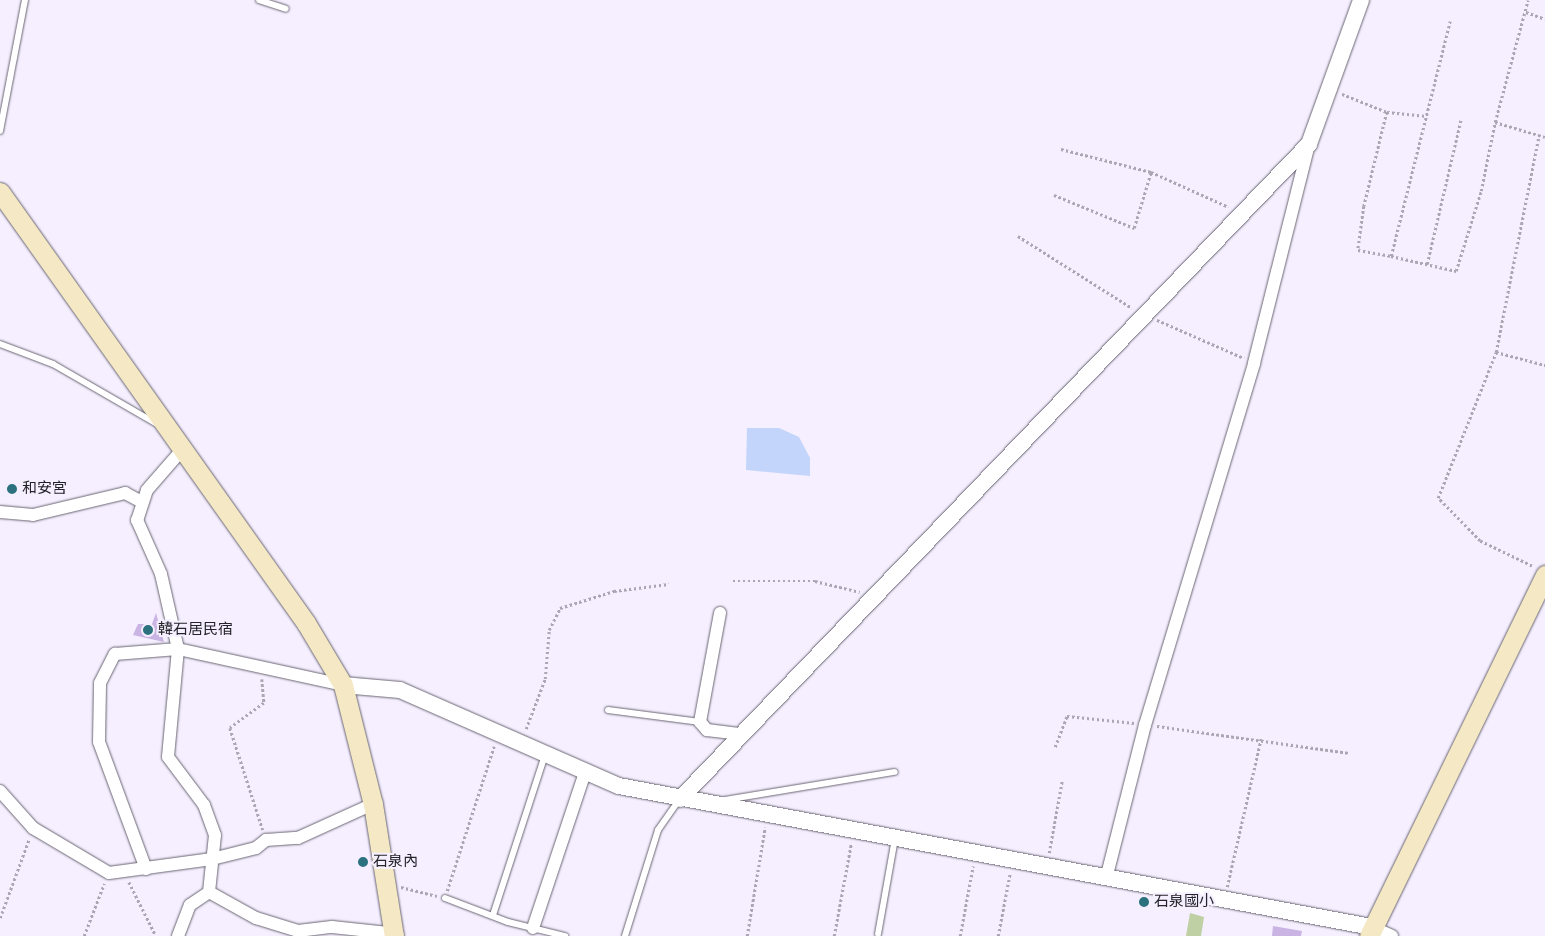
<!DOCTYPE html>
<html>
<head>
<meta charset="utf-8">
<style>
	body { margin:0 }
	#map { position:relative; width:1545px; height:936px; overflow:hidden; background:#f5efff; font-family:Jost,"Noto Sans TC",sans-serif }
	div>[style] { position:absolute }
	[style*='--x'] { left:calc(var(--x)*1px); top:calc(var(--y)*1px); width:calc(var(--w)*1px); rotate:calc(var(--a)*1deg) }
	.green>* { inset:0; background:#bed0a4 }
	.water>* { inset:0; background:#c3d5fa }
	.building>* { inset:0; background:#c9b4e3 }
	.path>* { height:2.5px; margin-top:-1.25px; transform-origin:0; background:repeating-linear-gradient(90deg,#aaa6b2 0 2.5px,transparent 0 5px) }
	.roads { filter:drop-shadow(0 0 1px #6a6572) drop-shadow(0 0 1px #6a6572) }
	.service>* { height:6px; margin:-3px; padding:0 3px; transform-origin:3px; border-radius:3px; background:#fff }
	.minor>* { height:12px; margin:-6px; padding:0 6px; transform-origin:6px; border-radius:6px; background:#fff }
	.tertiary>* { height:16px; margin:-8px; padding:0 8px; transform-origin:8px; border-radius:8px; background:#fff }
	.secondary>* { height:19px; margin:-9.5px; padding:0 9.5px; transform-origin:9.5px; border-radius:9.5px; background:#f4e9c4 }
	.dots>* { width:14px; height:14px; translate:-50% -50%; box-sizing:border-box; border:2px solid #f5efff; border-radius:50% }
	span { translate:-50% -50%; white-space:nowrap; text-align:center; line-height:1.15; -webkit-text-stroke:4px #f5efff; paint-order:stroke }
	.poi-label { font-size:15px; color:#252329 }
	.left { translate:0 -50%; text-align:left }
</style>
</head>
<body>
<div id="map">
	<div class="green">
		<div style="clip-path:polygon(1190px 913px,1204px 917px,1201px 936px,1186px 936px)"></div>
	</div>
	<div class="water">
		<div style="clip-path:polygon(747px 428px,779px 428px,799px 437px,810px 458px,810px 476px,746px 470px)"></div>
	</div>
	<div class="building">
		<div style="clip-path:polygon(156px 613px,164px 642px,133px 635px,138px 624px,152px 624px)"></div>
		<div style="clip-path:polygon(1273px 926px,1302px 931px,1301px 936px,1272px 936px)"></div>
	</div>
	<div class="path">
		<div style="--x:1526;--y:12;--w:20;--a:20"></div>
		<div style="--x:1342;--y:94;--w:48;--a:21.8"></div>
		<div style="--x:1387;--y:112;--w:40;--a:5.7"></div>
		<div style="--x:1387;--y:112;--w:97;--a:103.7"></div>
		<div style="--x:1364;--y:206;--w:44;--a:97.8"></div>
		<div style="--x:1358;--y:250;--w:34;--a:10"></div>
		<div style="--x:1391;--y:256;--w:242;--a:-75.9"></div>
		<div style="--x:1495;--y:122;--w:52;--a:16.7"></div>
		<div style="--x:1061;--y:149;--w:93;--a:14.3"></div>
		<div style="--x:1151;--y:172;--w:85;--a:24.2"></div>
		<div style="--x:1054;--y:195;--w:87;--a:22.4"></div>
		<div style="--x:1134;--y:228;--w:59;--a:-73.1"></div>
		<div style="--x:1018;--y:236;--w:135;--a:32.3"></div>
		<div style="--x:1391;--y:256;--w:67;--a:13"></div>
		<div style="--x:1456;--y:271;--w:84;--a:-72.6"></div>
		<div style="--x:1481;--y:191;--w:70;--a:-78.5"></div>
		<div style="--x:1495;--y:122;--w:126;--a:-74.9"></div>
		<div style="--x:1427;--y:264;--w:149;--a:-76.8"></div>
		<div style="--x:1157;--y:320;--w:95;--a:23.6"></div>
		<div style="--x:1496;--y:352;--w:51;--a:14.9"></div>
		<div style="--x:1532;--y:566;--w:58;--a:-154.3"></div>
		<div style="--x:1480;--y:541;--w:60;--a:-134.3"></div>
		<div style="--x:1438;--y:498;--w:157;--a:-68.3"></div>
		<div style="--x:1496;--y:352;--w:221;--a:-78.8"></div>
		<div style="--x:733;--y:581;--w:82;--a:0"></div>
		<div style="--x:815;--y:581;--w:46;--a:13.7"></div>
		<div style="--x:262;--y:679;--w:24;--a:85"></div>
		<div style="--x:264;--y:703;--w:42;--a:143.7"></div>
		<div style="--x:230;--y:728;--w:107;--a:72.1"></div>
		<div style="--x:1157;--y:726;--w:194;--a:8"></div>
		<div style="--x:526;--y:729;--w:53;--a:-69.2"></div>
		<div style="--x:545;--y:679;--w:49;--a:-85.3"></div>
		<div style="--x:549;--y:630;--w:25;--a:-63"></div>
		<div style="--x:560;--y:608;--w:57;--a:-17.5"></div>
		<div style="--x:614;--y:591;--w:55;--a:-7.3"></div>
		<div style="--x:1055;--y:747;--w:33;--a:-69"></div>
		<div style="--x:1067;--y:716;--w:68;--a:5.9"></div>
		<div style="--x:1049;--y:853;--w:73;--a:-79.8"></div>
		<div style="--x:129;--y:882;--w:60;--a:63.4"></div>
		<div style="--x:401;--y:887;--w:37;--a:14"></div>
		<div style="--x:1227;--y:887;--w:152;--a:-77.1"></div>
		<div style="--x:447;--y:891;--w:152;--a:-72"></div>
		<div style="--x:0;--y:918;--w:84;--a:-69.8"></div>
		<div style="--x:84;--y:936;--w:56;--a:-69"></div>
		<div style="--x:747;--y:936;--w:110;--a:-80.6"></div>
		<div style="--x:834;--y:936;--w:94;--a:-79.5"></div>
		<div style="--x:960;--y:936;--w:71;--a:-79.5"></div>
		<div style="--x:998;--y:936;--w:64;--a:-79.2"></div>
	</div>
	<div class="roads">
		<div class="service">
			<div style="--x:259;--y:0;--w:28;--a:18"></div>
			<div style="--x:0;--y:131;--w:133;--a:-79.2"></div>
			<div style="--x:0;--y:344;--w:57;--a:20.7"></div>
			<div style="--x:53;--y:364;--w:120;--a:30"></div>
			<div style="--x:608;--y:710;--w:93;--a:7.4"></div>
			<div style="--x:725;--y:800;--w:172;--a:-9.4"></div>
			<div style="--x:445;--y:898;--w:67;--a:20.9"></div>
			<div style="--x:508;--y:922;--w:59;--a:13.8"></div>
			<div style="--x:493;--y:915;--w:168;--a:-72"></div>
			<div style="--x:878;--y:934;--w:97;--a:-79.9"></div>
			<div style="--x:625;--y:936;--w:111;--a:-72.7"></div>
			<div style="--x:658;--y:830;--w:38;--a:-55"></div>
		</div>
		<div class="minor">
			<div style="--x:181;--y:451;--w:52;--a:131.1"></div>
			<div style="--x:147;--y:490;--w:32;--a:108"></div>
			<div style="--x:137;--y:520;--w:59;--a:66"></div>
			<div style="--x:161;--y:574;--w:77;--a:77.2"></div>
			<div style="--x:178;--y:649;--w:108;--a:95.3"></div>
			<div style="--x:168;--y:757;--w:60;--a:53.1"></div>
			<div style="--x:204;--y:805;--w:32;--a:70"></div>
			<div style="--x:215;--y:835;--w:57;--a:96"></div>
			<div style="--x:0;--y:512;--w:33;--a:5"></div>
			<div style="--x:33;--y:515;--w:95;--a:-13.4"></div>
			<div style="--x:125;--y:493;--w:17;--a:28"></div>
			<div style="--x:720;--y:613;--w:111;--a:100.4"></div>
			<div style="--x:700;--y:722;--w:11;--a:49"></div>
			<div style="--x:707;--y:730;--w:34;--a:7"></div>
			<div style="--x:0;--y:791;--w:50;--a:48.3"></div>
			<div style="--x:33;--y:828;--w:88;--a:30.6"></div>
			<div style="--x:109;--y:873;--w:104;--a:-7.7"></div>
			<div style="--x:212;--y:859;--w:45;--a:-14"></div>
			<div style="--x:256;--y:848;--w:13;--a:-39"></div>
			<div style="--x:266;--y:840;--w:32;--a:-4"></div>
			<div style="--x:298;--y:838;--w:82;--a:-24.4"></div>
			<div style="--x:146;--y:869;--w:135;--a:-110.3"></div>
			<div style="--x:99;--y:742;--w:59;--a:-89"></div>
			<div style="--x:100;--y:683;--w:33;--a:-63"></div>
			<div style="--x:115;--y:654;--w:63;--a:-4.5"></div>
			<div style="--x:178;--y:649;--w:169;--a:12.3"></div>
			<div style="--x:1107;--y:875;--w:155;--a:-75.8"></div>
			<div style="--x:1145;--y:725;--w:378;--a:-73.2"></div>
			<div style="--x:1254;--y:363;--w:226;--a:-75.9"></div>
			<div style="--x:1372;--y:927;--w:22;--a:24"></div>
			<div style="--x:533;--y:928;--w:163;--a:-71.5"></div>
			<div style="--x:178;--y:936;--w:33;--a:-69"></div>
			<div style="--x:190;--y:905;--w:23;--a:-34"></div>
			<div style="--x:209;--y:892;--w:54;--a:29"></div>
			<div style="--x:256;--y:918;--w:44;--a:17.2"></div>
			<div style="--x:298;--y:931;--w:34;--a:-7"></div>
			<div style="--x:332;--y:927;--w:66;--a:6.1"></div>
		</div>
		<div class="tertiary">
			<div style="--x:343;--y:685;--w:57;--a:5"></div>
			<div style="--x:400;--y:690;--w:239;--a:23.7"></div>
			<div style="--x:619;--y:786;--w:766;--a:10.61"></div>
			<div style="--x:680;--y:799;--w:908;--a:-46.16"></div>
			<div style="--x:1309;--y:144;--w:153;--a:-70.1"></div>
		</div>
		<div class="secondary">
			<div style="--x:0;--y:192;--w:529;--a:54.63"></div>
			<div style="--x:306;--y:623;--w:72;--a:59.2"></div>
			<div style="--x:343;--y:685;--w:123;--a:75.9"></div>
			<div style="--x:373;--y:804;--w:134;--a:81"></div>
			<div style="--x:1369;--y:936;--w:402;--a:-64"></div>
		</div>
	</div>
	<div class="dots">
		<div style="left:12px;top:489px;background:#2b727e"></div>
		<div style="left:148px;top:630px;background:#2b727e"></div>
		<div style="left:363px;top:862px;background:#2b727e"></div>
		<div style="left:1144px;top:902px;background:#2b727e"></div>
	</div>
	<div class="poi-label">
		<span class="left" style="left:22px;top:489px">和安宮</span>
		<span class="left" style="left:158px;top:630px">韓石居民宿</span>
		<span class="left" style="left:373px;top:862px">石泉內</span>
		<span class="left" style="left:1154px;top:902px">石泉國小</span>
	</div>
</div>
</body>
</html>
